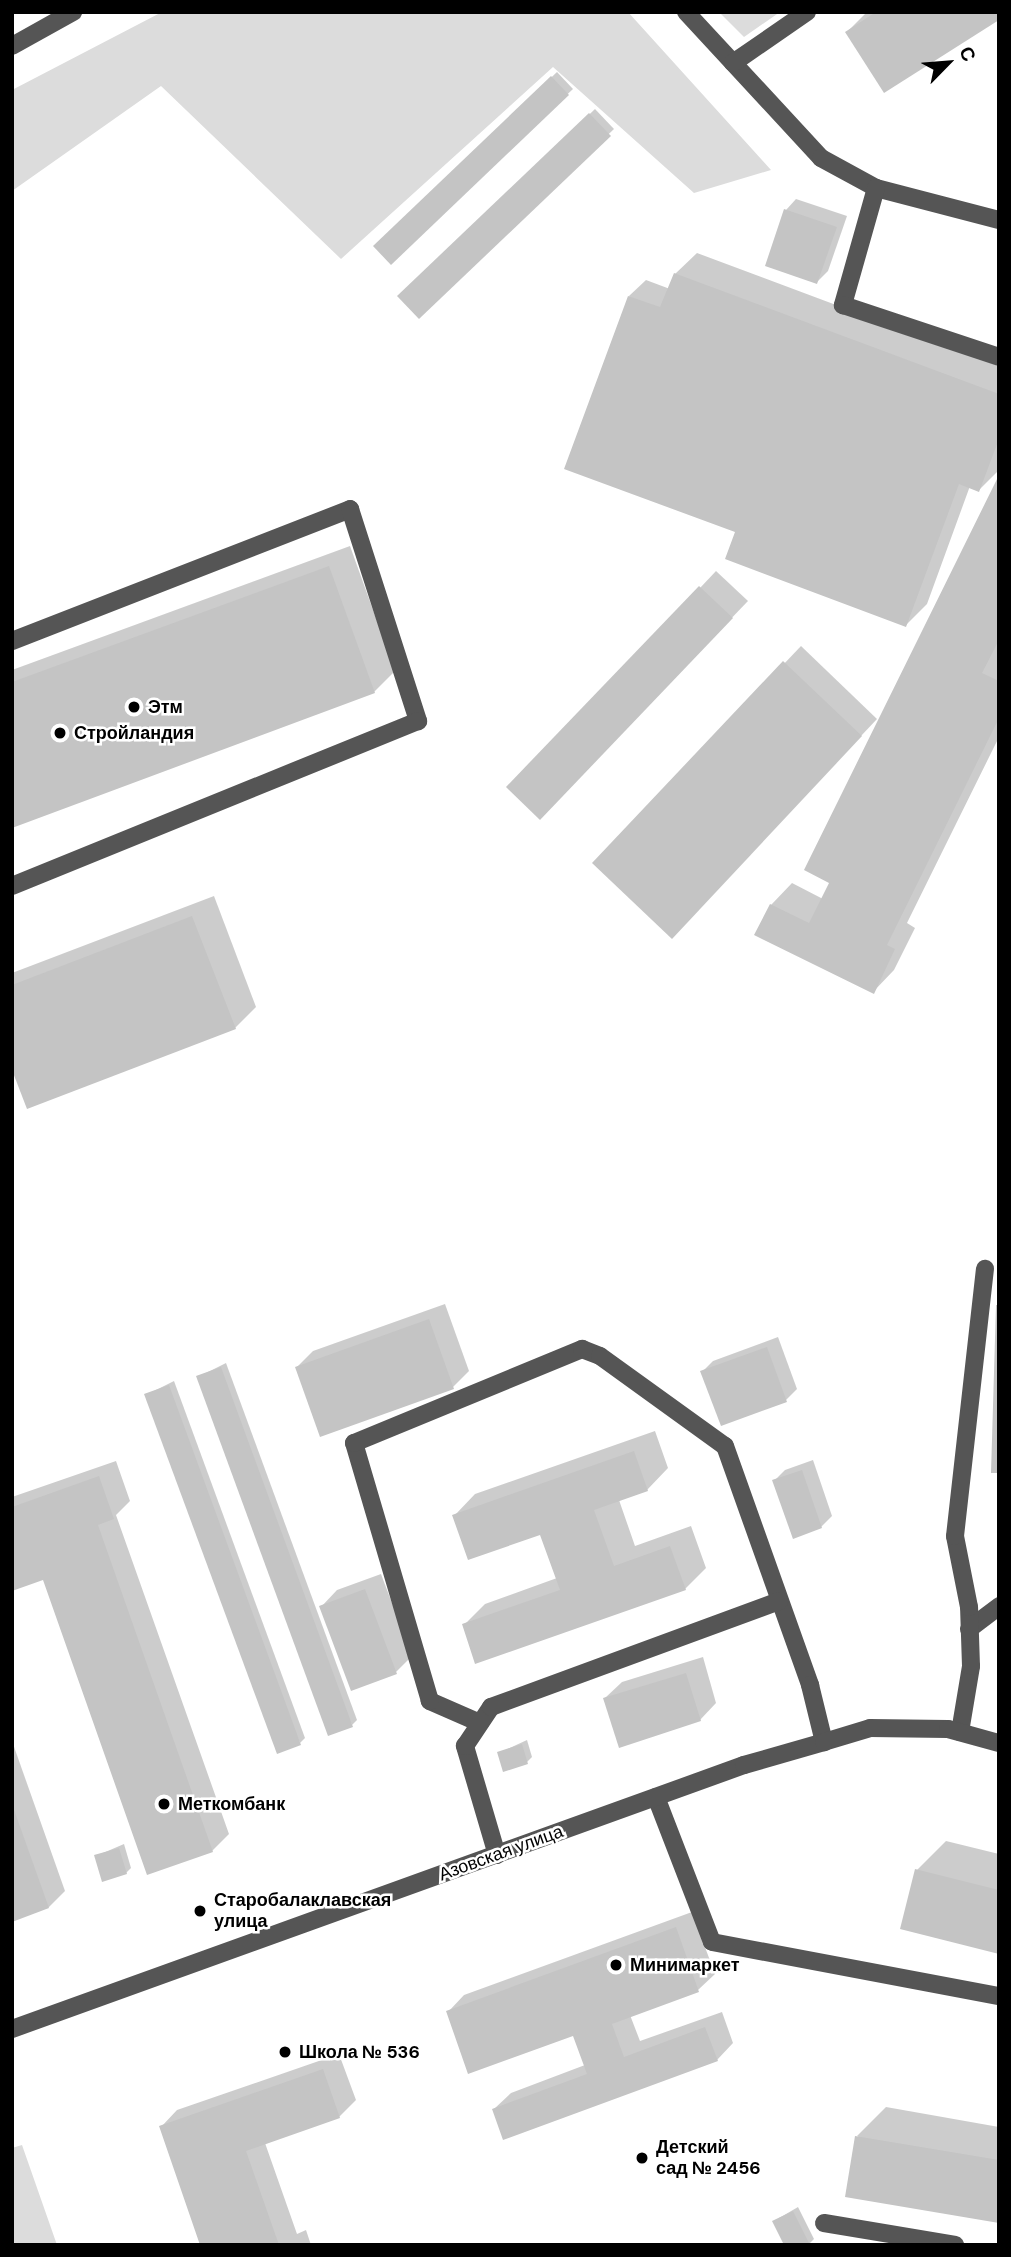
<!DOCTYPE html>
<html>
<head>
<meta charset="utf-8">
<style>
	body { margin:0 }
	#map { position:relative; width:1011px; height:2257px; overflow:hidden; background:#fff; font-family:"DM Sans",sans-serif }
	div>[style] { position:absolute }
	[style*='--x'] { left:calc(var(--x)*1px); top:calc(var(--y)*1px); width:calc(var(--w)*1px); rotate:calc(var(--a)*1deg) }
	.green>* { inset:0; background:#dcdcdc }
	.shadow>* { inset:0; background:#0003 }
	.building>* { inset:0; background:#c4c4c4 }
	.minor>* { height:18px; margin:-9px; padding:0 9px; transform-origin:9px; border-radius:9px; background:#555 }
	.dots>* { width:19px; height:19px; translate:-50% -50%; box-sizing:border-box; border:4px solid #fff; border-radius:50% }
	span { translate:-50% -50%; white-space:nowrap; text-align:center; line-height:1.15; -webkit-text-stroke:5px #fff; paint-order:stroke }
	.poi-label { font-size:18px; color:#000; font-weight:700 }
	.left { translate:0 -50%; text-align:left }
	.street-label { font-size:18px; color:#000 }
	.frame { position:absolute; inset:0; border:14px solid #000; pointer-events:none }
	.north { position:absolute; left:913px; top:28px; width:70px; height:70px; -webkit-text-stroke:5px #fff; paint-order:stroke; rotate:65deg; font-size:19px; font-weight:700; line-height:28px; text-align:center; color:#000 }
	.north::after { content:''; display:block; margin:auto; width:24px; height:32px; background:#000; clip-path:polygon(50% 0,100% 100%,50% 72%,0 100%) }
</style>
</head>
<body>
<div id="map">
	<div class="green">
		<div style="clip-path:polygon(162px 12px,628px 12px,771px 170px,694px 193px,553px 67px,341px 259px,161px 86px,12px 191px,12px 90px)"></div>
		<div style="clip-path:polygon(719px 12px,780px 12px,744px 37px)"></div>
		<div style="clip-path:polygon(22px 2145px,57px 2245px,12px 2245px,12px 2148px)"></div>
	</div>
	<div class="shadow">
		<div style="clip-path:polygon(867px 12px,999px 12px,847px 32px)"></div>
		<div style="clip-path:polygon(557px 72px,573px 89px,391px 262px,375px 246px)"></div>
		<div style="clip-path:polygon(595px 109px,614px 129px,419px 316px,400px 296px)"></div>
		<div style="clip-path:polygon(796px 199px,847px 216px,828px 271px,817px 282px,786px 210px)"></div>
		<div style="clip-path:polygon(697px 253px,999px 366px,999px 470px,979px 490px,970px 486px,927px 604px,906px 625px,738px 531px,629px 296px,646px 280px,670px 289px,675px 274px)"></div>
		<div style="clip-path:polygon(999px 479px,999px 737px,907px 923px,915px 928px,894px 970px,873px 992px,771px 905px,792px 883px,823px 899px)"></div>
		<div style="clip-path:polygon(350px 546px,395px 671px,374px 692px,12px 826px,12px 670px)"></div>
		<div style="clip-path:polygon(716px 571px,748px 601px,556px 801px,700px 588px)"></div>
		<div style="clip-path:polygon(801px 646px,877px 719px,688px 920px,595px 863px)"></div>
		<div style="clip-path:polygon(214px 896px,256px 1007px,235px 1028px,12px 1065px,12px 973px)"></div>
		<div style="clip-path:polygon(445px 1304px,469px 1371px,453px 1387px,297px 1367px,313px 1351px)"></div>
		<div style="clip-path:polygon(778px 1337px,797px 1389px,786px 1400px,702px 1372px,713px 1361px)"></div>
		<div style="clip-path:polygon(226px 1363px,357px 1720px,352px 1725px,198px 1377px)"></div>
		<div style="clip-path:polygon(174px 1381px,305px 1738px,300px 1743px,146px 1395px)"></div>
		<div style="clip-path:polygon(655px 1431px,668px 1468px,647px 1490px,619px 1500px,635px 1546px,691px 1526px,706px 1568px,685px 1589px,464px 1625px,485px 1604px,557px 1578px,541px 1532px,454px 1516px,475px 1494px)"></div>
		<div style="clip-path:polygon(813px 1460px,832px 1516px,821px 1527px,774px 1481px,785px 1470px)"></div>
		<div style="clip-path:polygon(116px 1461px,130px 1501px,116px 1515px,229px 1834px,212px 1851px,44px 1578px,12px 1589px,12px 1497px)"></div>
		<div style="clip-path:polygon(381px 1574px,412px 1656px,396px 1672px,321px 1607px,337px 1590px)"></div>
		<div style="clip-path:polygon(703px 1657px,716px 1703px,700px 1720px,605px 1698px,622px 1682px)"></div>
		<div style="clip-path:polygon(527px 1740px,532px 1757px,527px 1762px,499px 1753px)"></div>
		<div style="clip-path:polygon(12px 1741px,65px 1891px,49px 1907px,12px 1920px)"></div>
		<div style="clip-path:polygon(946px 1841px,999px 1854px,999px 1952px,917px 1870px)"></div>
		<div style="clip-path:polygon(124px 1844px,131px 1868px,126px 1873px,96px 1856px)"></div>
		<div style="clip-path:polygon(692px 1912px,715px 1974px,698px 1990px,630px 2015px,640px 2041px,722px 2012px,733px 2043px,717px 2060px,494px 2109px,511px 2093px,585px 2065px,574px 2033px,448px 2012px,464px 1995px)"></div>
		<div style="clip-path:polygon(339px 2054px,356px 2100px,339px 2117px,265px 2143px,297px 2234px,306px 2230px,311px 2245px,202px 2245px,161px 2127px,177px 2110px)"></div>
		<div style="clip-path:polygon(886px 2107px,999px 2127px,999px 2221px,857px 2136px)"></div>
		<div style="clip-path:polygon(798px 2207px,814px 2239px,808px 2245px,774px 2221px)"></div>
	</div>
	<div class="building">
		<div style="clip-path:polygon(876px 12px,999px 12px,999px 20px,884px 93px,845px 32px)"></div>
		<div style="clip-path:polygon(551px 76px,569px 95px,391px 265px,373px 246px)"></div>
		<div style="clip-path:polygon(589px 113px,611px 136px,419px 319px,397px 296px)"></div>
		<div style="clip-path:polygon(784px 209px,837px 227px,817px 284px,765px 266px)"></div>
		<div style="clip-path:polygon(674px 273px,999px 394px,999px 439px,979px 492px,959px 484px,906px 627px,725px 559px,735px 532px,564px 469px,628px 296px,660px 307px)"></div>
		<div style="clip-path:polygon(999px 475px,999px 640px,982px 673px,999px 681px,999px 718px,887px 945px,895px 949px,874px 994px,754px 935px,770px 904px,809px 923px,829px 883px,804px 870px)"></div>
		<div style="clip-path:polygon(329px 566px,375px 693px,12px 828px,12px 682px)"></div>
		<div style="clip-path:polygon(699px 586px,733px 618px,540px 820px,506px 787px)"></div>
		<div style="clip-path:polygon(783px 661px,862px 736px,672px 939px,592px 863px)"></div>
		<div style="clip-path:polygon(192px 916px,236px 1029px,27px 1109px,12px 1070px,12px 985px)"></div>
		<div style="clip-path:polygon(996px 1305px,999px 1305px,999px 1473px,991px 1473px)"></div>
		<div style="clip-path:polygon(429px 1319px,454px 1389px,320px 1437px,295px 1367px)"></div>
		<div style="clip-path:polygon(767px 1347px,787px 1402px,721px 1426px,700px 1371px)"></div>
		<div style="clip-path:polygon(221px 1367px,353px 1727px,328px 1736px,196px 1376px)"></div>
		<div style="clip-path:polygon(169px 1385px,301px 1745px,277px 1754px,144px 1394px)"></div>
		<div style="clip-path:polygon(634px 1451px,648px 1491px,594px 1510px,614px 1566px,670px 1546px,686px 1590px,475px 1664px,462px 1624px,560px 1590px,540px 1535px,468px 1560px,452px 1515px)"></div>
		<div style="clip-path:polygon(802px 1470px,822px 1528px,793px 1539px,772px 1480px)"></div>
		<div style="clip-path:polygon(99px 1476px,114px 1519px,98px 1525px,213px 1852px,147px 1875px,43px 1580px,12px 1591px,12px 1507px)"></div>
		<div style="clip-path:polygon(365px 1589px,397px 1674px,351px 1691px,319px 1606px)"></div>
		<div style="clip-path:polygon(686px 1673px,701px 1721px,619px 1748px,603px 1698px)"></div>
		<div style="clip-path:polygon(522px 1744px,528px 1764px,503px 1772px,497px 1752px)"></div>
		<div style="clip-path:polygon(12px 1804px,49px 1908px,12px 1922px)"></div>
		<div style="clip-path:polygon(119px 1848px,127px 1874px,102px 1882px,94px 1855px)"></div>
		<div style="clip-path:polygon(915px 1869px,999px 1890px,999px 1954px,900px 1929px)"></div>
		<div style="clip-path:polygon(676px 1927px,699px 1992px,612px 2024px,624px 2057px,705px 2027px,718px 2061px,503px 2140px,492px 2109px,587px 2074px,573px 2036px,468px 2074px,446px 2011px)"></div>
		<div style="clip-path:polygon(323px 2069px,340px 2118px,246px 2151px,279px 2245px,200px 2245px,159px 2126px)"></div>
		<div style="clip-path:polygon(855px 2136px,999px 2160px,999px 2223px,845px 2197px)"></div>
		<div style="clip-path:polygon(793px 2211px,810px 2245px,784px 2245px,772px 2221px)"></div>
	</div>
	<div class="minor">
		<div style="--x:686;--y:12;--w:199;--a:47.2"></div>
		<div style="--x:821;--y:158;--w:63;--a:28.6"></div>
		<div style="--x:876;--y:188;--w:127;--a:14.6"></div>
		<div style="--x:12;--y:46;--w:70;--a:-29.1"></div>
		<div style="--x:733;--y:63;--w:90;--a:-34.6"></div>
		<div style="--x:876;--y:188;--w:122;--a:105.8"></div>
		<div style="--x:843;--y:305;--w:164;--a:18.4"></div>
		<div style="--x:12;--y:641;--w:363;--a:-21.3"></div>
		<div style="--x:350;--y:509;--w:223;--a:72.2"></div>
		<div style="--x:418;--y:721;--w:438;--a:157.9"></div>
		<div style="--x:969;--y:1629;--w:38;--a:-37"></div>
		<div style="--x:480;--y:1723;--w:55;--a:-156.3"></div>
		<div style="--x:430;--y:1701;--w:269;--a:-106.4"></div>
		<div style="--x:354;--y:1443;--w:247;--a:-22.4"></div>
		<div style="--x:582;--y:1349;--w:19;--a:21"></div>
		<div style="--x:600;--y:1356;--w:154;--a:35.8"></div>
		<div style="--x:725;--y:1446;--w:254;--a:70.4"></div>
		<div style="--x:810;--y:1685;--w:59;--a:76.2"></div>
		<div style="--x:960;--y:1732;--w:67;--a:-80.5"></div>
		<div style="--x:971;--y:1666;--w:59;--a:-91.9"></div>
		<div style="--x:969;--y:1607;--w:72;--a:-101.2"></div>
		<div style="--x:955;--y:1536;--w:269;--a:-83.6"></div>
		<div style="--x:656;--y:1797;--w:155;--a:68.9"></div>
		<div style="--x:712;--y:1942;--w:292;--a:10.7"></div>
		<div style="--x:497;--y:1855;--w:114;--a:-106.4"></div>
		<div style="--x:465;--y:1746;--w:47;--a:-56.3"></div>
		<div style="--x:491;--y:1707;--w:307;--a:-20.2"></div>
		<div style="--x:12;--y:2029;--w:778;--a:-19.83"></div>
		<div style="--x:744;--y:1765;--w:83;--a:-16"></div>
		<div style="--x:824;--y:1742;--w:48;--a:-16.9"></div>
		<div style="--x:870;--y:1728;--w:78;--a:0.7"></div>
		<div style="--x:948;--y:1729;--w:53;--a:15.4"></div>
		<div style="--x:824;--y:2223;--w:133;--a:9.5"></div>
	</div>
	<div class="dots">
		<div style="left:134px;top:707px;background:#000"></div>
		<div style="left:60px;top:733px;background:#000"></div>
		<div style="left:164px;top:1804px;background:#000"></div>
		<div style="left:200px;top:1911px;background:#000"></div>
		<div style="left:616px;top:1965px;background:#000"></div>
		<div style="left:285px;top:2052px;background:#000"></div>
		<div style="left:642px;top:2158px;background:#000"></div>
	</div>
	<div class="poi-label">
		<span class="left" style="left:148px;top:707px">Этм</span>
		<span class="left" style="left:74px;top:733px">Стройландия</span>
		<span class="left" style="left:178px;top:1804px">Меткомбанк</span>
		<span class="left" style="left:214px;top:1911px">Старобалаклавская<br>улица</span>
		<span class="left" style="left:630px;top:1965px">Минимаркет</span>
		<span class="left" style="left:299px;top:2052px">Школа № 536</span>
		<span class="left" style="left:656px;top:2158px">Детский<br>сад № 2456</span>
	</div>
	<div class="street-label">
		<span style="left:501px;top:1853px;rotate:-20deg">Азовская улица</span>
	</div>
	<div class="frame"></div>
	<div class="north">С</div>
</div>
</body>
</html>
